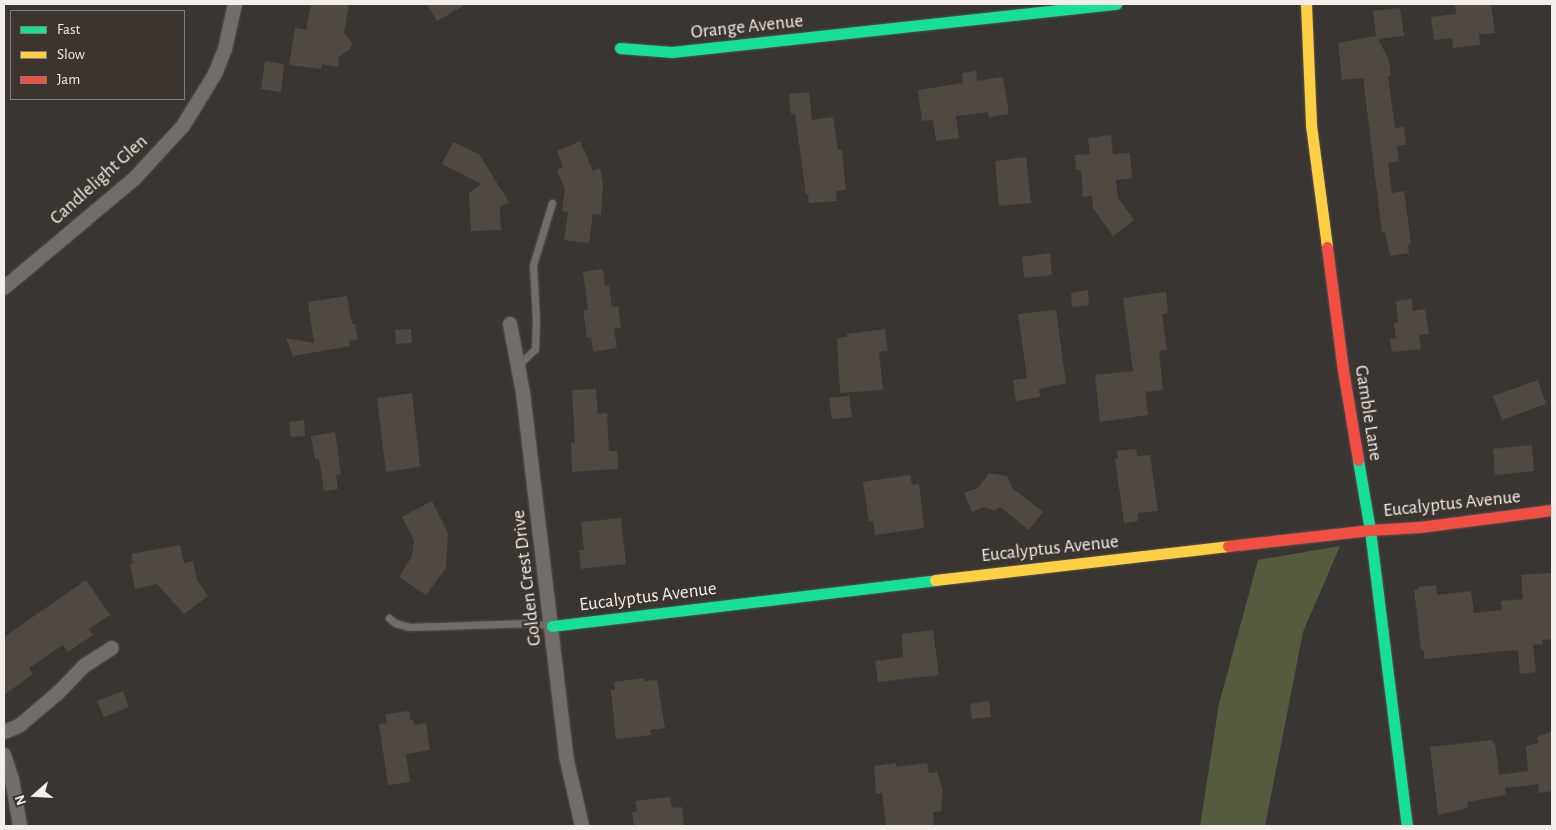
<!DOCTYPE html>
<html>
<head>
<meta charset="utf-8">
<style>
	body { margin:0 }
	#map { position:relative; width:1556px; height:830px; overflow:hidden; background:#383532; font-family:"Alegreya Sans",sans-serif }
	div>[style] { position:absolute }
	[style*='--x'] { left:calc(var(--x)*1px); top:calc(var(--y)*1px); width:calc(var(--w)*1px); rotate:calc(var(--a)*1deg) }
	.green>* { inset:0; background:#555c3e }
	.building>* { inset:0; background:#504942 }
	.roads { filter:drop-shadow(0 0 1px #565350) drop-shadow(0 0 1px #565350) }
	.lane>* { height:7px; margin:-3.5px; padding:0 3.5px; transform-origin:3.5px; border-radius:3.5px; background:#706d6a }
	.street>* { height:14px; margin:-7px; padding:0 7px; transform-origin:7px; border-radius:7px; background:#706d6a }
	.fast>* { height:11px; margin:-5.5px; padding:0 5.5px; transform-origin:5.5px; border-radius:5.5px; background:#16e098 }
	.slow>* { height:11px; margin:-5.5px; padding:0 5.5px; transform-origin:5.5px; border-radius:5.5px; background:#ffcf43 }
	.jam>* { height:11px; margin:-5.5px; padding:0 5.5px; transform-origin:5.5px; border-radius:5.5px; background:#f24e42 }
	span { translate:-50% -50%; white-space:nowrap; text-align:center; line-height:1.15; -webkit-text-stroke:4.5px #3c342e; paint-order:stroke }
	.street-label { font-size:19px; color:#f3eeea }
	.frame { position:absolute; inset:0; border:5px solid #f3eeea; pointer-events:none }
	.legend { position:absolute; left:10px; top:10px; width:175px; height:90px; box-sizing:border-box; background:#3c342e; border:1px solid #857e79; margin:0; padding:6px 9px; list-style:none; font-size:15px; color:#f3eeea }
	.legend li { display:flex; align-items:center; gap:10px; height:25px }
	.legend b { width:25px; border:1px solid #857e79 }
	.north { position:absolute; left:10px; top:770px; width:50px; height:50px; -webkit-text-stroke:4px #3c342e; paint-order:stroke; rotate:251deg; font-size:14px; font-weight:700; line-height:20px; text-align:center; color:#f3eeea }
	.north::after { content:''; display:block; margin:auto; width:18px; height:22px; background:#f3eeea; clip-path:polygon(50% 0,100% 100%,50% 72%,0 100%) }
</style>
</head>
<body>
<div id="map">
	<div class="green">
		<div style="clip-path:polygon(1340px 546px,1303px 632px,1265px 826px,1200px 826px,1219px 704px,1258px 560px)"></div>
	</div>
	<div class="building">
		<div style="clip-path:polygon(311px 4px,349px 4px,344px 33px,352px 43px,351px 48px,339px 57px,338px 67px,322px 64px,321px 69px,289px 65px,295px 28px,306px 30px)"></div>
		<div style="clip-path:polygon(427px 4px,467px 4px,437px 21px)"></div>
		<div style="clip-path:polygon(1468px 4px,1491px 4px,1495px 33px,1479px 34px,1480px 45px,1453px 48px,1452px 38px,1434px 40px,1431px 17px,1456px 14px,1455px 5px)"></div>
		<div style="clip-path:polygon(1400px 8px,1404px 36px,1378px 39px,1389px 60px,1391px 76px,1388px 76px,1395px 128px,1404px 127px,1406px 145px,1397px 146px,1399px 161px,1388px 163px,1392px 193px,1404px 191px,1411px 243px,1408px 244px,1409px 253px,1390px 256px,1385px 232px,1382px 233px,1363px 78px,1342px 80px,1338px 43px,1376px 36px,1373px 11px)"></div>
		<div style="clip-path:polygon(265px 61px,284px 64px,281px 92px,261px 89px)"></div>
		<div style="clip-path:polygon(976px 71px,977px 81px,1003px 77px,1009px 114px,989px 117px,988px 112px,956px 116px,959px 138px,936px 141px,933px 120px,922px 121px,918px 90px,963px 83px,962px 73px)"></div>
		<div style="clip-path:polygon(809px 92px,812px 120px,833px 117px,838px 150px,842px 150px,846px 190px,836px 191px,837px 201px,809px 203px,808px 194px,806px 195px,795px 114px,791px 114px,789px 94px)"></div>
		<div style="clip-path:polygon(1111px 135px,1113px 154px,1130px 153px,1132px 178px,1116px 180px,1118px 198px,1134px 220px,1113px 236px,1093px 208px,1092px 196px,1083px 197px,1081px 170px,1076px 170px,1075px 155px,1090px 154px,1088px 138px)"></div>
		<div style="clip-path:polygon(580px 141px,593px 171px,600px 168px,603px 184px,601px 215px,593px 214px,589px 243px,564px 240px,568px 212px,562px 211px,565px 189px,557px 170px,563px 167px,557px 151px)"></div>
		<div style="clip-path:polygon(453px 142px,479px 154px,509px 202px,500px 207px,501px 230px,471px 231px,469px 193px,481px 184px,442px 164px)"></div>
		<div style="clip-path:polygon(1026px 157px,1031px 203px,999px 206px,995px 161px)"></div>
		<div style="clip-path:polygon(1050px 253px,1052px 275px,1024px 278px,1022px 257px)"></div>
		<div style="clip-path:polygon(603px 269px,605px 286px,609px 285px,612px 307px,618px 306px,621px 328px,614px 329px,617px 348px,593px 352px,591px 337px,587px 338px,583px 310px,588px 310px,583px 272px)"></div>
		<div style="clip-path:polygon(1088px 290px,1089px 305px,1072px 307px,1071px 293px)"></div>
		<div style="clip-path:polygon(1166px 292px,1168px 313px,1162px 314px,1167px 350px,1159px 351px,1163px 390px,1145px 392px,1148px 415px,1100px 422px,1095px 375px,1133px 371px,1123px 298px)"></div>
		<div style="clip-path:polygon(347px 296px,352px 324px,355px 324px,358px 339px,349px 341px,350px 346px,293px 356px,286px 338px,314px 343px,308px 302px)"></div>
		<div style="clip-path:polygon(1412px 299px,1413px 311px,1425px 309px,1429px 334px,1419px 335px,1421px 349px,1392px 352px,1390px 339px,1396px 338px,1394px 323px,1398px 323px,1396px 301px)"></div>
		<div style="clip-path:polygon(1056px 310px,1066px 383px,1039px 389px,1040px 397px,1016px 401px,1013px 380px,1027px 378px,1018px 314px)"></div>
		<div style="clip-path:polygon(411px 329px,412px 343px,396px 344px,395px 330px)"></div>
		<div style="clip-path:polygon(885px 329px,888px 351px,879px 352px,883px 390px,840px 393px,837px 338px,847px 337px,847px 334px)"></div>
		<div style="clip-path:polygon(1538px 380px,1546px 404px,1502px 420px,1493px 396px)"></div>
		<div style="clip-path:polygon(596px 389px,598px 414px,607px 413px,609px 451px,617px 451px,618px 469px,572px 472px,571px 443px,575px 443px,572px 390px)"></div>
		<div style="clip-path:polygon(412px 393px,420px 467px,386px 472px,377px 398px)"></div>
		<div style="clip-path:polygon(849px 396px,852px 417px,832px 419px,829px 398px)"></div>
		<div style="clip-path:polygon(304px 420px,305px 436px,291px 437px,289px 422px)"></div>
		<div style="clip-path:polygon(335px 432px,341px 474px,336px 475px,338px 489px,324px 491px,319px 458px,315px 459px,311px 436px)"></div>
		<div style="clip-path:polygon(1532px 445px,1534px 471px,1495px 475px,1493px 449px)"></div>
		<div style="clip-path:polygon(1136px 449px,1137px 456px,1150px 455px,1158px 511px,1138px 513px,1138px 521px,1124px 523px,1115px 459px,1118px 459px,1117px 451px)"></div>
		<div style="clip-path:polygon(989px 473px,1007px 476px,1012px 488px,1043px 512px,1029px 530px,1000px 507px,995px 511px,984px 507px,972px 512px,964px 493px,978px 488px)"></div>
		<div style="clip-path:polygon(910px 475px,912px 485px,919px 484px,924px 528px,875px 535px,873px 521px,869px 522px,863px 482px)"></div>
		<div style="clip-path:polygon(432px 501px,448px 533px,446px 568px,426px 595px,399px 577px,412px 556px,414px 540px,402px 517px)"></div>
		<div style="clip-path:polygon(621px 518px,626px 564px,581px 569px,579px 550px,584px 550px,581px 522px)"></div>
		<div style="clip-path:polygon(180px 545px,184px 563px,193px 561px,197px 580px,208px 596px,184px 614px,157px 584px,135px 589px,130px 564px,133px 564px,131px 554px)"></div>
		<div style="clip-path:polygon(1552px 573px,1552px 639px,1542px 640px,1543px 644px,1533px 645px,1536px 672px,1520px 674px,1518px 651px,1514px 650px,1424px 659px,1424px 650px,1421px 650px,1414px 590px,1418px 589px,1418px 587px,1436px 585px,1437px 595px,1471px 591px,1474px 613px,1502px 610px,1501px 601px,1523px 599px,1521px 575px)"></div>
		<div style="clip-path:polygon(86px 580px,110px 615px,89px 629px,93px 635px,68px 652px,63px 645px,29px 668px,33px 674px,4px 695px,4px 637px)"></div>
		<div style="clip-path:polygon(933px 630px,939px 675px,878px 682px,875px 661px,903px 657px,902px 634px)"></div>
		<div style="clip-path:polygon(644px 678px,644px 681px,657px 680px,665px 728px,650px 730px,651px 735px,616px 739px,611px 690px,615px 690px,614px 682px)"></div>
		<div style="clip-path:polygon(123px 691px,129px 707px,104px 717px,97px 701px)"></div>
		<div style="clip-path:polygon(989px 701px,991px 717px,972px 719px,970px 704px)"></div>
		<div style="clip-path:polygon(409px 711px,410px 720px,413px 720px,414px 725px,426px 723px,430px 750px,406px 754px,410px 782px,388px 785px,379px 724px,387px 723px,385px 714px)"></div>
		<div style="clip-path:polygon(1552px 731px,1552px 791px,1539px 793px,1538px 784px,1505px 788px,1506px 795px,1467px 802px,1468px 808px,1438px 815px,1430px 747px,1492px 740px,1493px 744px,1495px 743px,1499px 775px,1528px 771px,1526px 746px,1538px 743px,1537px 737px)"></div>
		<div style="clip-path:polygon(896px 763px,896px 767px,927px 763px,929px 773px,937px 772px,943px 791px,941px 811px,933px 812px,934px 826px,886px 826px,882px 793px,876px 794px,874px 766px)"></div>
		<div style="clip-path:polygon(670px 797px,672px 808px,682px 807px,684px 826px,634px 826px,632px 812px,637px 811px,635px 801px)"></div>
	</div>
	<div class="roads">
		<div class="lane">
			<div style="--x:518;--y:365;--w:23;--a:-43"></div>
			<div style="--x:535;--y:349;--w:29;--a:-88"></div>
			<div style="--x:536;--y:320;--w:55;--a:-93.1"></div>
			<div style="--x:533;--y:265;--w:65;--a:-73"></div>
			<div style="--x:389;--y:618;--w:8;--a:40"></div>
			<div style="--x:395;--y:623;--w:16;--a:15"></div>
			<div style="--x:410;--y:627;--w:90;--a:-1.9"></div>
			<div style="--x:500;--y:624;--w:31;--a:-2"></div>
			<div style="--x:531;--y:623;--w:21;--a:8"></div>
		</div>
		<div class="street">
			<div style="--x:4;--y:288;--w:171;--a:-40"></div>
			<div style="--x:135;--y:178;--w:71;--a:-47.3"></div>
			<div style="--x:183;--y:126;--w:61;--a:-58.4"></div>
			<div style="--x:215;--y:74;--w:27;--a:-68"></div>
			<div style="--x:225;--y:49;--w:46;--a:-77.5"></div>
			<div style="--x:510;--y:324;--w:70;--a:79.3"></div>
			<div style="--x:523;--y:393;--w:366;--a:83.2"></div>
			<div style="--x:566;--y:756;--w:72;--a:77.1"></div>
			<div style="--x:4;--y:732;--w:16;--a:-22"></div>
			<div style="--x:19;--y:726;--w:52;--a:-40.4"></div>
			<div style="--x:59;--y:692;--w:36;--a:-46"></div>
			<div style="--x:84;--y:666;--w:33;--a:-33"></div>
			<div style="--x:4;--y:755;--w:25;--a:72"></div>
			<div style="--x:12;--y:779;--w:48;--a:80.3"></div>
		</div>
		<div class="fast">
			<div style="--x:620;--y:48;--w:52;--a:4.4"></div>
			<div style="--x:672;--y:52;--w:447;--a:-6.2"></div>
			<div style="--x:1358;--y:460;--w:71;--a:80.3"></div>
			<div style="--x:1370;--y:530;--w:298;--a:82.9"></div>
			<div style="--x:552;--y:626;--w:386;--a:-6.8"></div>
		</div>
		<div class="slow">
			<div style="--x:1306;--y:4;--w:121;--a:87.6"></div>
			<div style="--x:1311;--y:125;--w:123;--a:82.5"></div>
			<div style="--x:935;--y:580;--w:295;--a:-6.6"></div>
		</div>
		<div class="jam">
			<div style="--x:1327;--y:247;--w:124;--a:82.6"></div>
			<div style="--x:1343;--y:370;--w:91;--a:80.5"></div>
			<div style="--x:1228;--y:546;--w:143;--a:-6.4"></div>
			<div style="--x:1370;--y:530;--w:49;--a:-3.5"></div>
			<div style="--x:1419;--y:527;--w:134;--a:-7.3"></div>
		</div>
	</div>
	<div class="street-label">
		<span style="left:747px;top:27px;rotate:-6deg">Orange Avenue</span>
		<span style="left:99px;top:180px;rotate:-42deg">Candlelight Glen</span>
		<span style="left:1368px;top:413px;rotate:81deg">Gamble Lane</span>
		<span style="left:1452px;top:504px;rotate:-6deg">Eucalyptus Avenue</span>
		<span style="left:1050px;top:549px;rotate:-6deg">Eucalyptus Avenue</span>
		<span style="left:527px;top:578px;rotate:-97deg">Golden Crest Drive</span>
		<span style="left:648px;top:597px;rotate:-7deg">Eucalyptus Avenue</span>
	</div>
	<div class="frame"></div>
	<ul class="legend">
	<li><b style="height:6px;background:#16e098"></b>Fast</li>
	<li><b style="height:6px;background:#ffcf43"></b>Slow</li>
	<li><b style="height:6px;background:#f24e42"></b>Jam</li>
	</ul>
	<div class="north">N</div>
</div>
</body>
</html>
